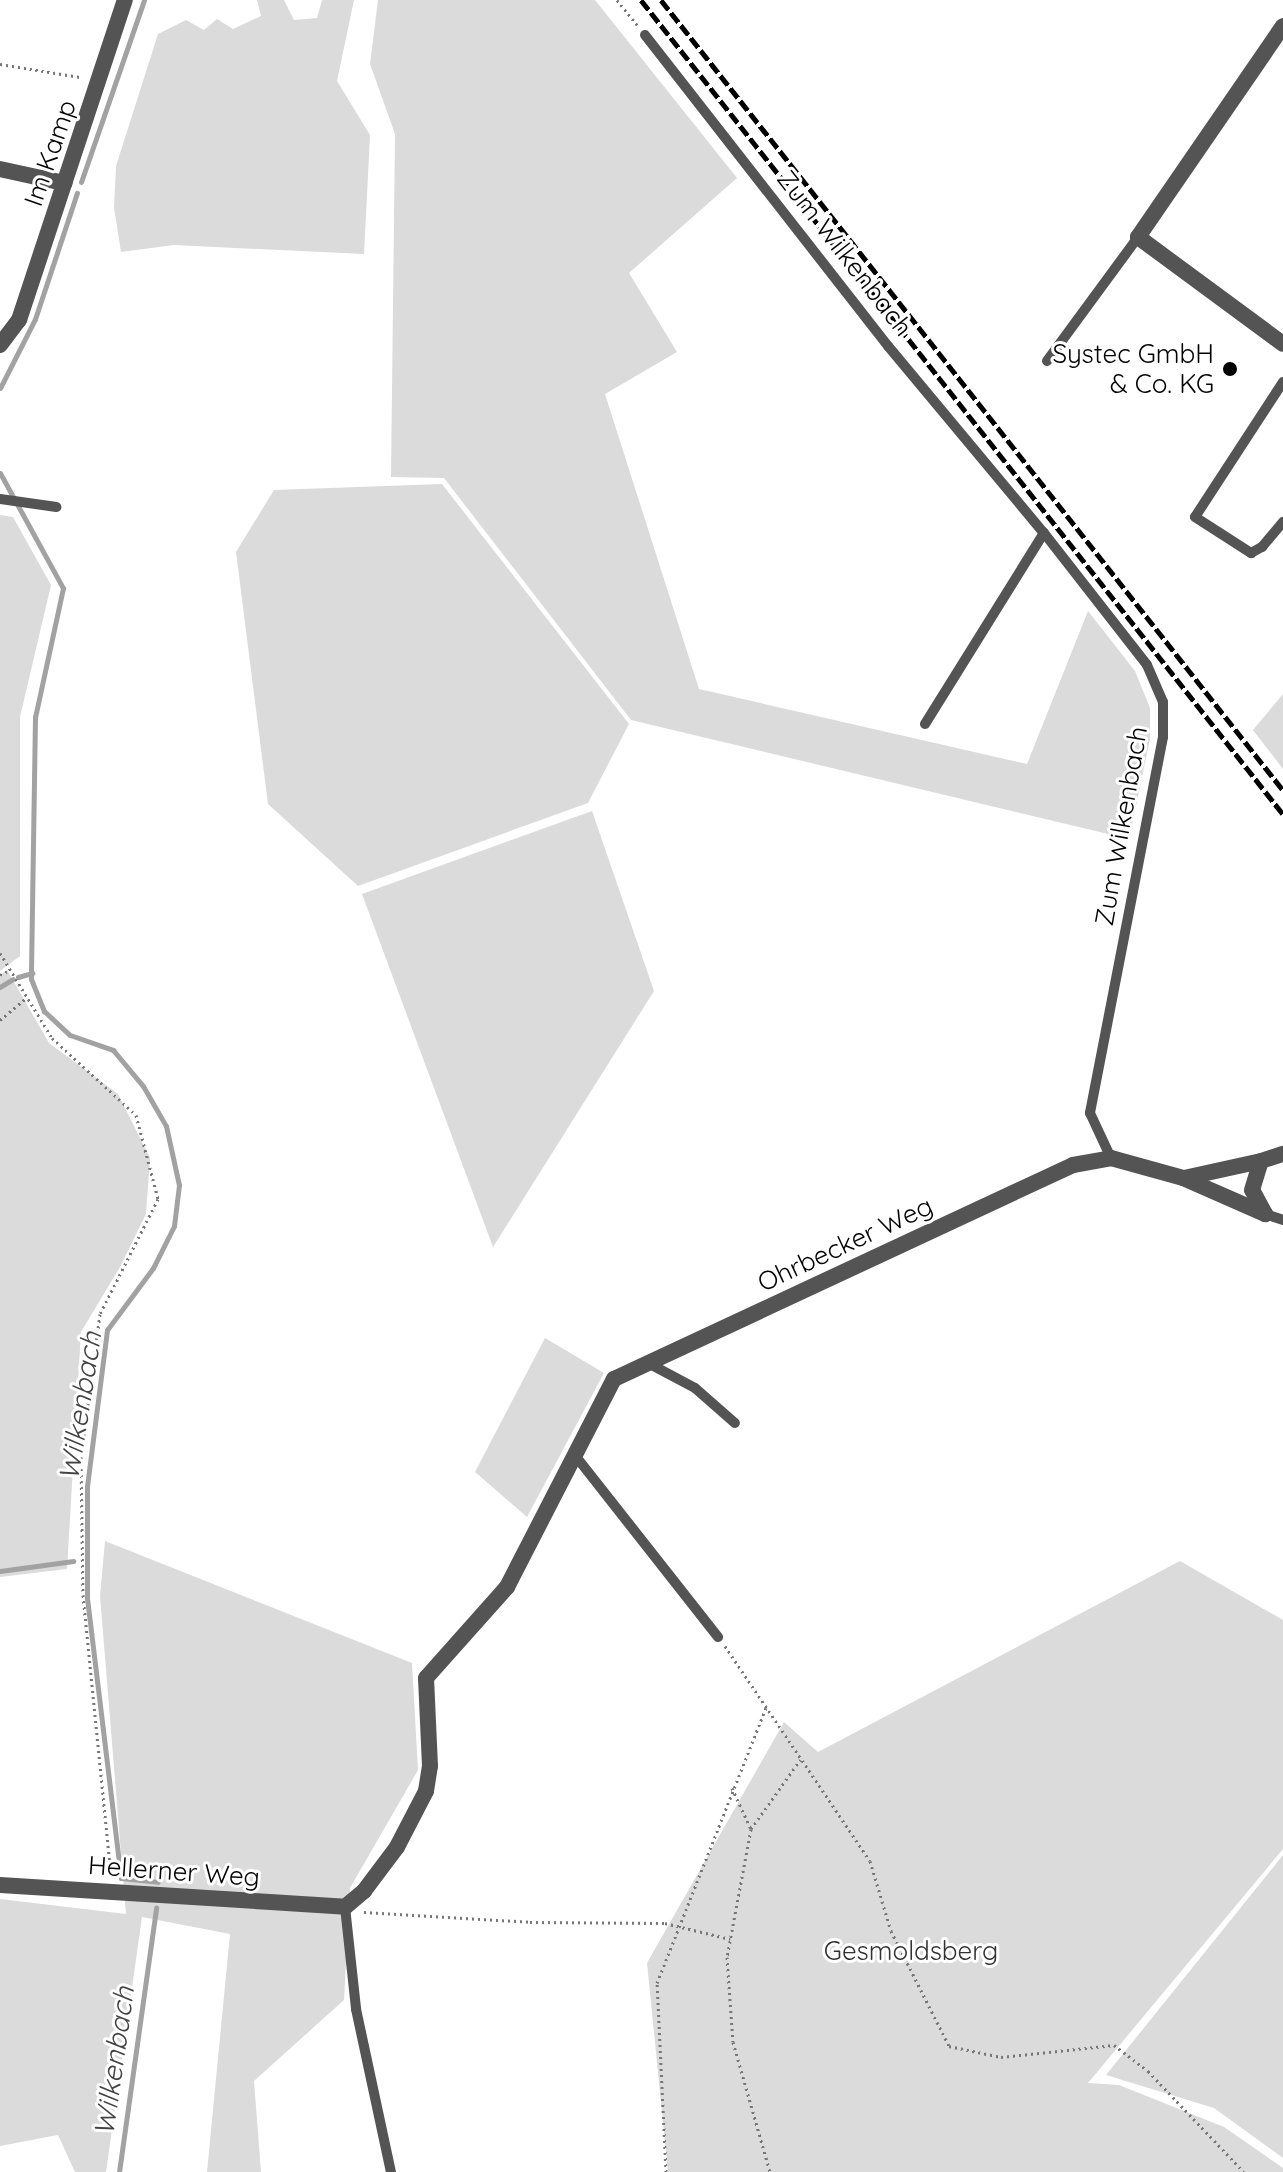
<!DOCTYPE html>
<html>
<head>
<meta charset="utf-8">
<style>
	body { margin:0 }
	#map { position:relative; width:1283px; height:2172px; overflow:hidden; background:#fff; font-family:Quicksand,sans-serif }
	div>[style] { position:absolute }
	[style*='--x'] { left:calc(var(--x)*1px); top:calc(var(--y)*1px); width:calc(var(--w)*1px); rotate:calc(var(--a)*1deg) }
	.green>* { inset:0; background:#dbdbdb }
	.stream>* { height:5px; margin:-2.5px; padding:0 2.5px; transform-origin:2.5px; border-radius:2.5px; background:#a2a2a2 }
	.path>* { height:3px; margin-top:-1.5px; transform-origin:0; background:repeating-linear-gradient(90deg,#767676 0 2px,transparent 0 6px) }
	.lane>* { height:10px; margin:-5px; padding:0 5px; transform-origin:5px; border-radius:5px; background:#545454 }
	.street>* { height:16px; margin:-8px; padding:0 8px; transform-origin:8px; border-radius:8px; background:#545454 }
	.rail>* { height:5px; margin-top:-2.5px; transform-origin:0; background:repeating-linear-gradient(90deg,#000 0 12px,transparent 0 16px) }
	.dots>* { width:22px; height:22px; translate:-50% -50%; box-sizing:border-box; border:4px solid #fff; border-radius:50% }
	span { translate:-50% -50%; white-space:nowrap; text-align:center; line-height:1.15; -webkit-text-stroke:6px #fff; paint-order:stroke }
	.street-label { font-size:26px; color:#000 }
	.poi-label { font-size:26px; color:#000 }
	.right { translate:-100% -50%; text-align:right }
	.park-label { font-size:26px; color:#323232 }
	.water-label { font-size:28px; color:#434343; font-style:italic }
</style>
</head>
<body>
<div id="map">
	<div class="green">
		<div style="clip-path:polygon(257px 0,284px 0,294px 20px,317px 18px,322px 0,354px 0,337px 81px,370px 135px,364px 254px,174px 245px,121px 252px,114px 208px,116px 166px,158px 34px,186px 20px,204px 30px,217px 19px,233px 29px,261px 16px)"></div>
		<div style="clip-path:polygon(378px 0,595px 0,737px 178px,629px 273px,677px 352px,605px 394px,699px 689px,1027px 764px,1088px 611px,1135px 671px,1150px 708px,1150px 739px,1129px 839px,631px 720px,444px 478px,391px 477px,395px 134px,370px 64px)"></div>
		<div style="clip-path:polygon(442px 484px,629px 724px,588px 803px,358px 886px,268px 804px,236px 552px,274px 490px)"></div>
		<div style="clip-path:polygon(0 515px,13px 517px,51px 585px,20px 717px,20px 956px,0 971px)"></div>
		<div style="clip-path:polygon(1283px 694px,1283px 769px,1253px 730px)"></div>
		<div style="clip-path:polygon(592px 811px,654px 991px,493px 1247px,362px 894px)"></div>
		<div style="clip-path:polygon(7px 970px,49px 1043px,118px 1094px,150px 1158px,146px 1214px,120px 1267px,81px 1332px,67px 1569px,0 1577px,0 975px)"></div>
		<div style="clip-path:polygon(545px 1338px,604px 1373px,527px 1517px,475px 1472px)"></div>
		<div style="clip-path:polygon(105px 1541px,412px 1663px,418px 1770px,350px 1888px,344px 2000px,254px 2081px,261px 2172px,207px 2172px,230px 1934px,142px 1917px,106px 2172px,75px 2172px,58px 2135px,0 2146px,0 1899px,126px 1914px,100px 1596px)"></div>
		<div style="clip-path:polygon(1180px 1561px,1283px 1620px,1283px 1849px,1088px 2083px,1119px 2085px,1224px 2127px,1283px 2168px,1283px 2172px,668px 2172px,647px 1963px,784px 1722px,818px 1752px)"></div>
		<div style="clip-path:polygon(1283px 1855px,1283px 2158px,1214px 2108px,1106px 2075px)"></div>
	</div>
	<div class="stream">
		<div style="--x:81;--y:182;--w:193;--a:-70.9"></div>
		<div style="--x:0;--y:388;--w:77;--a:-63.1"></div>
		<div style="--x:35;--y:319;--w:133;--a:-71.6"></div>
		<div style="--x:0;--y:473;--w:131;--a:61.3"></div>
		<div style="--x:63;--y:588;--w:132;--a:102.2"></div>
		<div style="--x:35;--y:717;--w:262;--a:90.9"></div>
		<div style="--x:31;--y:979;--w:35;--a:68"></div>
		<div style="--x:44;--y:1011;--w:35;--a:43"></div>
		<div style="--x:70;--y:1035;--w:46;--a:19.2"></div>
		<div style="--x:113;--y:1050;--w:47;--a:50.2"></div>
		<div style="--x:143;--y:1086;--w:46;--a:60.1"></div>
		<div style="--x:166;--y:1126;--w:60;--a:77.6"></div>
		<div style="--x:179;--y:1185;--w:41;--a:97"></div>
		<div style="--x:174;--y:1226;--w:47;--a:116.6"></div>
		<div style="--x:153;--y:1268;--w:77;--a:126.6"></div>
		<div style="--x:107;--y:1330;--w:158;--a:97.3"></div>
		<div style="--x:87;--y:1487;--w:111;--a:90"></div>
		<div style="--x:87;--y:1598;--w:282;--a:83.1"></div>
		<div style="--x:121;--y:1878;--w:37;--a:6"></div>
		<div style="--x:18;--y:977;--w:15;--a:-16"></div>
		<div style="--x:0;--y:987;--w:15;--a:-32"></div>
		<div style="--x:0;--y:1571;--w:74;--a:-7.8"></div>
		<div style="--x:119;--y:2172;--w:267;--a:-82"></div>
	</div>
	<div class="path">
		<div style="--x:617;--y:0;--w:32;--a:51"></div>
		<div style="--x:0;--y:64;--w:81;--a:9.2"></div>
		<div style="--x:0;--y:953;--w:100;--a:58.5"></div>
		<div style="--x:52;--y:1038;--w:114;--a:42.5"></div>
		<div style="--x:136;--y:1115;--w:87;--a:75.3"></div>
		<div style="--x:158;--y:1199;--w:129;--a:116.8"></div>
		<div style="--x:100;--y:1314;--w:144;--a:97.6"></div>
		<div style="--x:81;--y:1457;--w:138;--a:89.2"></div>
		<div style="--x:83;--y:1595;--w:280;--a:84.3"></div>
		<div style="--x:0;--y:975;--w:11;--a:-27"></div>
		<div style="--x:0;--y:1020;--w:35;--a:-40"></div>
		<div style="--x:725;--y:1646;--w:259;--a:56"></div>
		<div style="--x:870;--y:1861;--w:73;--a:73.3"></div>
		<div style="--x:891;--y:1931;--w:129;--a:63.2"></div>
		<div style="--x:949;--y:2046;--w:53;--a:11.9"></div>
		<div style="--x:1001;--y:2057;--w:114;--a:-6.1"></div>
		<div style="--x:1114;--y:2045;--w:43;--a:37.4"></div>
		<div style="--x:1148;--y:2071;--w:139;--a:46.5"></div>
		<div style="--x:732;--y:1788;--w:45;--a:65.1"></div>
		<div style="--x:751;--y:1829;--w:130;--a:100.6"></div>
		<div style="--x:727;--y:1957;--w:85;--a:86"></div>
		<div style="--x:733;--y:2042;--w:135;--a:74.1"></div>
		<div style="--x:751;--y:1829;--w:85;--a:-54.6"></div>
		<div style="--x:364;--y:1912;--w:166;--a:3.4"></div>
		<div style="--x:530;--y:1922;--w:135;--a:0.4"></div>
		<div style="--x:665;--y:1923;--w:67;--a:13.8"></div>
		<div style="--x:666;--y:2172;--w:189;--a:-92.7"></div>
		<div style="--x:657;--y:1983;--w:296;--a:-68.4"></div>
	</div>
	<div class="lane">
		<div style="--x:645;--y:35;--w:395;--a:52"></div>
		<div style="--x:888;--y:346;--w:244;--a:50.2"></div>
		<div style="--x:1044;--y:533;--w:167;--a:52"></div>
		<div style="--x:1147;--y:665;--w:40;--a:66.6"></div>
		<div style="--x:1163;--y:702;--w:35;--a:90"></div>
		<div style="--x:1163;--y:737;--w:383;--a:101"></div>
		<div style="--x:1090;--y:1113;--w:50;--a:65"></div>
		<div style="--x:1047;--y:361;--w:154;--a:-53.7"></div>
		<div style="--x:1283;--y:382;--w:161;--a:123.1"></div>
		<div style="--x:1195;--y:517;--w:67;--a:32.7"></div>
		<div style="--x:1251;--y:553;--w:13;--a:-29"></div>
		<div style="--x:1262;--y:547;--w:33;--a:-50"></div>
		<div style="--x:0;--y:499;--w:57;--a:8.1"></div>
		<div style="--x:925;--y:724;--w:225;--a:-58.1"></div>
		<div style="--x:1265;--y:1214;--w:19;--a:18"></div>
		<div style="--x:648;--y:1363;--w:53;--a:28"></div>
		<div style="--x:695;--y:1388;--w:53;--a:41.2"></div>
		<div style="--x:574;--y:1454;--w:233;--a:51.8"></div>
		<div style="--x:345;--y:1907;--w:103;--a:83.8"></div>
		<div style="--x:356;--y:2009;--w:167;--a:77.9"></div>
	</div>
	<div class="street">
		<div style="--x:1283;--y:26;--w:256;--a:124.5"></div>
		<div style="--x:1138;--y:237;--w:180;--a:36.4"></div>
		<div style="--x:0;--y:169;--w:66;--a:12.3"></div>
		<div style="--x:0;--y:345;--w:31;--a:-53"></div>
		<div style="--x:19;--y:320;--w:337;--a:-71.7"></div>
		<div style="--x:1184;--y:1178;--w:79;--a:-12.4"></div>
		<div style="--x:1265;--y:1214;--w:27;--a:-118"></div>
		<div style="--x:1252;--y:1190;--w:30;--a:-73"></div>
		<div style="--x:1261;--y:1161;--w:23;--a:-18"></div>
		<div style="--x:0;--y:1885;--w:346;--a:3.6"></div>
		<div style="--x:345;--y:1907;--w:25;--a:-40"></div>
		<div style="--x:364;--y:1891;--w:55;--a:-53.1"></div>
		<div style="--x:397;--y:1847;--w:63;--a:-62.6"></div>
		<div style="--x:426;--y:1791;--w:25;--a:-81"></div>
		<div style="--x:430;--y:1766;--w:88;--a:-92.6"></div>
		<div style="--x:426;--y:1678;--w:122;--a:-48.3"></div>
		<div style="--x:507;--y:1587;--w:234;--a:-62.8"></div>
		<div style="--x:614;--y:1379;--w:506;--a:-25"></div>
		<div style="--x:1073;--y:1165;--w:39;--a:-10"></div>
		<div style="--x:1111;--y:1158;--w:75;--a:15.5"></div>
		<div style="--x:1183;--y:1178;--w:90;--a:23.7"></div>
	</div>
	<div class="rail">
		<div style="--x:641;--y:0;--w:1037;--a:51.74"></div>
		<div style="--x:661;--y:0;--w:1005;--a:51.79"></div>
	</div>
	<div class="dots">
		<div style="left:1230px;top:369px;background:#000"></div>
	</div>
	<div class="street-label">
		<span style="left:50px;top:153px;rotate:-71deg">Im Kamp</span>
		<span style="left:845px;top:253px;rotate:52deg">Zum Wilkenbach</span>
		<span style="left:1121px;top:826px;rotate:-80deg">Zum Wilkenbach</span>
		<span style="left:845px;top:1244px;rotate:-25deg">Ohrbecker Weg</span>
		<span style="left:174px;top:1871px;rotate:4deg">Hellerner Weg</span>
	</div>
	<div class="poi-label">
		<span class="right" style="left:1214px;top:369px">Systec GmbH<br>&amp; Co. KG</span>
	</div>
	<div class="park-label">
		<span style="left:911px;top:1951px">Gesmoldsberg</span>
	</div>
	<div class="water-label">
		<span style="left:80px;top:1406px;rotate:-81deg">Wilkenbach</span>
		<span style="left:114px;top:2061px;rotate:-82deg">Wilkenbach</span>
	</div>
</div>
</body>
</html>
